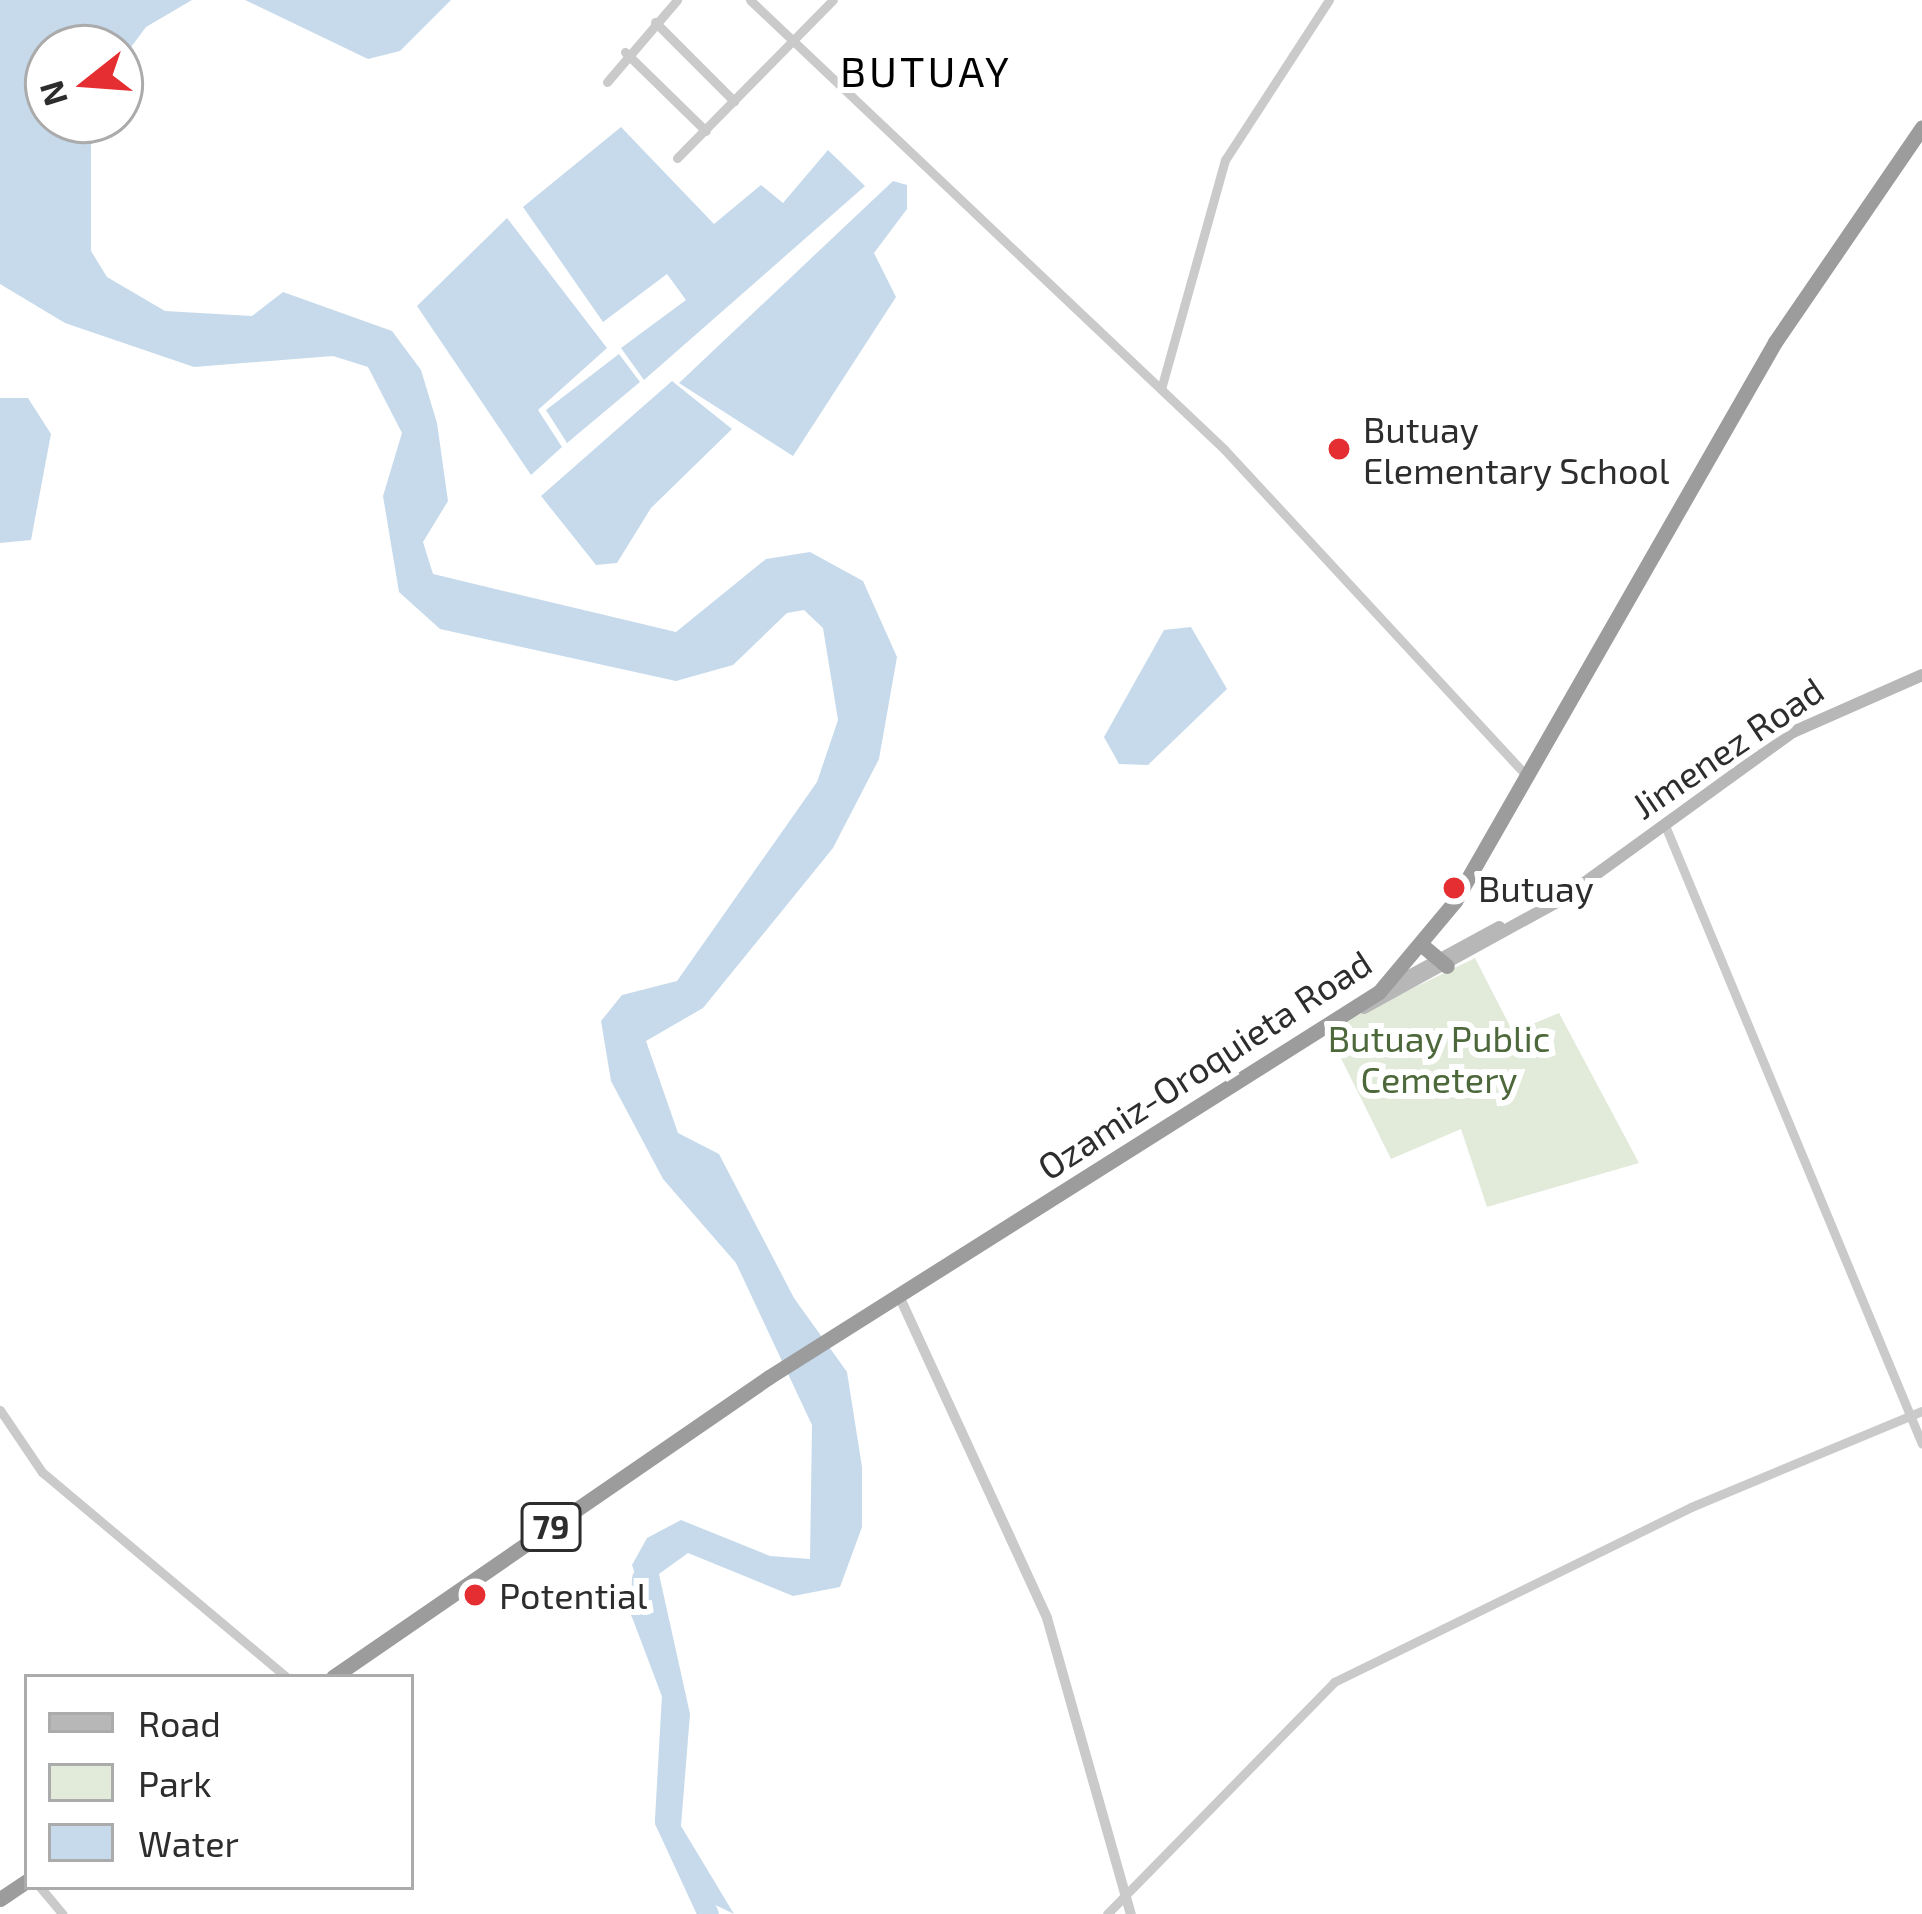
<!DOCTYPE html>
<html>
<head>
<meta charset="utf-8">
<style>
	body { margin:0 }
	#map { position:relative; width:1922px; height:1914px; overflow:hidden; background:#fff; font-family:"Exo 2",sans-serif }
	div>[style] { position:absolute }
	[style*='--x'] { left:calc(var(--x)*1px); top:calc(var(--y)*1px); width:calc(var(--w)*1px); rotate:calc(var(--a)*1deg) }
	.green>* { inset:0; background:#e2ebda }
	.water>* { inset:0; background:#c6daeb }
	.river>* { height:21px; margin:-10.5px; padding:0 10.5px; transform-origin:10.5px; border-radius:10.5px; background:#c6daeb }
	.minor>* { height:9px; margin:-4.5px; padding:0 4.5px; transform-origin:4.5px; border-radius:4.5px; background:#cacaca }
	.tertiary>* { height:10px; margin:-5px; padding:0 5px; transform-origin:5px; border-radius:5px; background:#cacaca }
	.secondary>* { height:12px; margin:-6px; padding:0 6px; transform-origin:6px; border-radius:6px; background:#b7b7b7 }
	.trunk>* { height:15px; margin:-7.5px; padding:0 7.5px; transform-origin:7.5px; border-radius:7.5px; background:#9c9c9c }
	.dots>* { width:33px; height:33px; translate:-50% -50%; box-sizing:border-box; border:6px solid #fff; border-radius:50% }
	span { translate:-50% -50%; white-space:nowrap; text-align:center; line-height:1.15; -webkit-text-stroke:12px #fff; paint-order:stroke }
	.shield-label span { padding:3px 9px; background:#fff; border:3px solid; border-radius:9px; -webkit-text-stroke-width:0 }
	.shield-label { font-size:33px; color:#2d2d2d; font-weight:700 }
	.poi-label { font-size:36px; color:#2d2d2d }
	.left { translate:0 -50%; text-align:left }
	.street-label { font-size:36px; color:#2d2d2d }
	.park-label { font-size:36px; color:#4d683b }
	.quarter-label { font-size:42px; color:#000; letter-spacing:3px }
	.legend { position:absolute; left:24px; top:1674px; width:390px; height:216px; box-sizing:border-box; background:#fff; border:3px solid #ababab; margin:0; padding:15px 21px; list-style:none; font-size:36px; color:#2d2d2d }
	.legend li { display:flex; align-items:center; gap:24px; height:60px }
	.legend b { width:60px; border:3px solid #ababab }
	.north { position:absolute; left:24px; top:24px; width:120px; height:120px; box-sizing:border-box; background:#fff; border:3px solid #ababab; border-radius:50%; rotate:253deg; font-size:33px; font-weight:700; line-height:48px; text-align:center; color:#2d2d2d }
	.north::after { content:''; display:block; margin:auto; width:42px; height:54px; background:#e52e31; clip-path:polygon(50% 0,100% 100%,50% 72%,0 100%) }
</style>
</head>
<body>
<div id="map">
	<div class="green">
		<div style="clip-path:polygon(1475px 958px,1513px 1032px,1559px 1013px,1639px 1163px,1487px 1207px,1461px 1129px,1391px 1159px,1327px 1030px)"></div>
	</div>
	<div class="water">
		<div style="clip-path:polygon(0 0,192px 0,146px 27px,120px 62px,120px 48px,48px 48px,48px 120px,91px 120px,91px 251px,107px 277px,165px 311px,252px 316px,283px 292px,392px 331px,421px 370px,437px 423px,448px 501px,423px 542px,433px 574px,676px 632px,766px 559px,810px 552px,863px 581px,897px 657px,879px 759px,833px 848px,703px 1008px,646px 1041px,678px 1133px,719px 1154px,794px 1298px,847px 1372px,862px 1467px,862px 1527px,840px 1587px,793px 1596px,688px 1553px,659px 1574px,690px 1714px,681px 1826px,734px 1914px,701px 1898px,671px 1831px,678px 1698px,632px 1565px,647px 1538px,681px 1520px,770px 1556px,810px 1559px,812px 1425px,736px 1263px,663px 1179px,611px 1081px,601px 1021px,622px 995px,677px 981px,817px 782px,838px 720px,823px 628px,804px 610px,787px 613px,733px 665px,676px 681px,440px 629px,399px 592px,383px 496px,402px 433px,368px 367px,333px 356px,194px 367px,65px 323px,0 284px)"></div>
		<div style="clip-path:polygon(245px 0,451px 0,400px 51px,368px 59px)"></div>
		<div style="clip-path:polygon(621px 127px,714px 224px,761px 185px,783px 203px,828px 150px,865px 186px,644px 380px,621px 348px,686px 300px,667px 274px,603px 322px,523px 207px)"></div>
		<div style="clip-path:polygon(893px 181px,907px 185px,907px 209px,874px 253px,896px 297px,793px 456px,679px 383px)"></div>
		<div style="clip-path:polygon(507px 218px,607px 348px,538px 410px,562px 447px,531px 475px,417px 306px)"></div>
		<div style="clip-path:polygon(619px 354px,640px 382px,567px 443px,546px 410px)"></div>
		<div style="clip-path:polygon(672px 381px,732px 429px,651px 508px,617px 563px,596px 565px,541px 496px)"></div>
		<div style="clip-path:polygon(0 398px,28px 398px,51px 434px,31px 540px,0 543px)"></div>
		<div style="clip-path:polygon(1191px 627px,1227px 689px,1148px 765px,1119px 764px,1104px 737px,1164px 630px)"></div>
	</div>
	<div class="river">
		<div style="--x:642;--y:1578;--w:34;--a:92"></div>
		<div style="--x:641;--y:1612;--w:88;--a:69.3"></div>
		<div style="--x:672;--y:1694;--w:127;--a:93.2"></div>
		<div style="--x:665;--y:1821;--w:102;--a:65.2"></div>
	</div>
	<div class="minor">
		<div style="--x:750;--y:0;--w:653;--a:43.45"></div>
		<div style="--x:1224;--y:449;--w:446;--a:47.2"></div>
		<div style="--x:655;--y:22;--w:112;--a:45"></div>
		<div style="--x:625;--y:52;--w:113;--a:44.3"></div>
		<div style="--x:607;--y:82;--w:108;--a:-49.5"></div>
		<div style="--x:677;--y:158;--w:222;--a:-45.4"></div>
		<div style="--x:1161;--y:389;--w:238;--a:-74.4"></div>
		<div style="--x:1225;--y:160;--w:191;--a:-57"></div>
		<div style="--x:1664;--y:823;--w:672;--a:67.44"></div>
		<div style="--x:0;--y:1410;--w:75;--a:55.9"></div>
		<div style="--x:42;--y:1472;--w:319;--a:40"></div>
		<div style="--x:40;--y:1887;--w:35;--a:50"></div>
		<div style="--x:1107;--y:1914;--w:325;--a:-45.6"></div>
		<div style="--x:1334;--y:1682;--w:398;--a:-26.1"></div>
		<div style="--x:1691;--y:1507;--w:250;--a:-22.6"></div>
	</div>
	<div class="tertiary">
		<div style="--x:900;--y:1298;--w:352;--a:65.3"></div>
		<div style="--x:1047;--y:1618;--w:308;--a:74.2"></div>
	</div>
	<div class="secondary">
		<div style="--x:1385;--y:989;--w:130;--a:-28.5"></div>
		<div style="--x:1364;--y:1008;--w:226;--a:-28.8"></div>
		<div style="--x:1562;--y:899;--w:285;--a:-35.9"></div>
		<div style="--x:1793;--y:732;--w:141;--a:-23.8"></div>
	</div>
	<div class="trunk">
		<div style="--x:1423;--y:946;--w:31;--a:40"></div>
		<div style="--x:333;--y:1677;--w:529;--a:-34.53"></div>
		<div style="--x:769;--y:1377;--w:721;--a:-32.26"></div>
		<div style="--x:1379;--y:992;--w:119;--a:-50.1"></div>
		<div style="--x:1455;--y:901;--w:644;--a:-60.21"></div>
		<div style="--x:1775;--y:342;--w:260;--a:-55.6"></div>
		<div style="--x:0;--y:1899;--w:32;--a:-34"></div>
	</div>
	<div class="dots">
		<div style="left:1339px;top:449px;background:#e52e31"></div>
		<div style="left:1454px;top:888px;background:#e52e31"></div>
		<div style="left:475px;top:1595px;background:#e52e31"></div>
	</div>
	<div class="shield-label">
		<span style="left:551px;top:1527px">79</span>
	</div>
	<div class="poi-label">
		<span class="left" style="left:1363px;top:449px">Butuay<br>Elementary School</span>
		<span class="left" style="left:1478px;top:888px">Butuay</span>
		<span class="left" style="left:499px;top:1595px">Potential</span>
	</div>
	<div class="street-label">
		<span style="left:1727px;top:747px;rotate:-34deg">Jimenez Road</span>
		<span style="left:1204px;top:1064px;rotate:-33deg">Ozamiz-Oroquieta Road</span>
	</div>
	<div class="park-label">
		<span style="left:1439px;top:1058px">Butuay Public<br>Cemetery</span>
	</div>
	<div class="quarter-label">
		<span style="left:926px;top:70px">BUTUAY</span>
	</div>
	<ul class="legend">
	<li><b style="height:15px;background:#b7b7b7"></b>Road</li>
	<li><b style="height:33px;background:#e2ebda"></b>Park</li>
	<li><b style="height:33px;background:#c6daeb"></b>Water</li>
	</ul>
	<div class="north">N</div>
</div>
</body>
</html>
